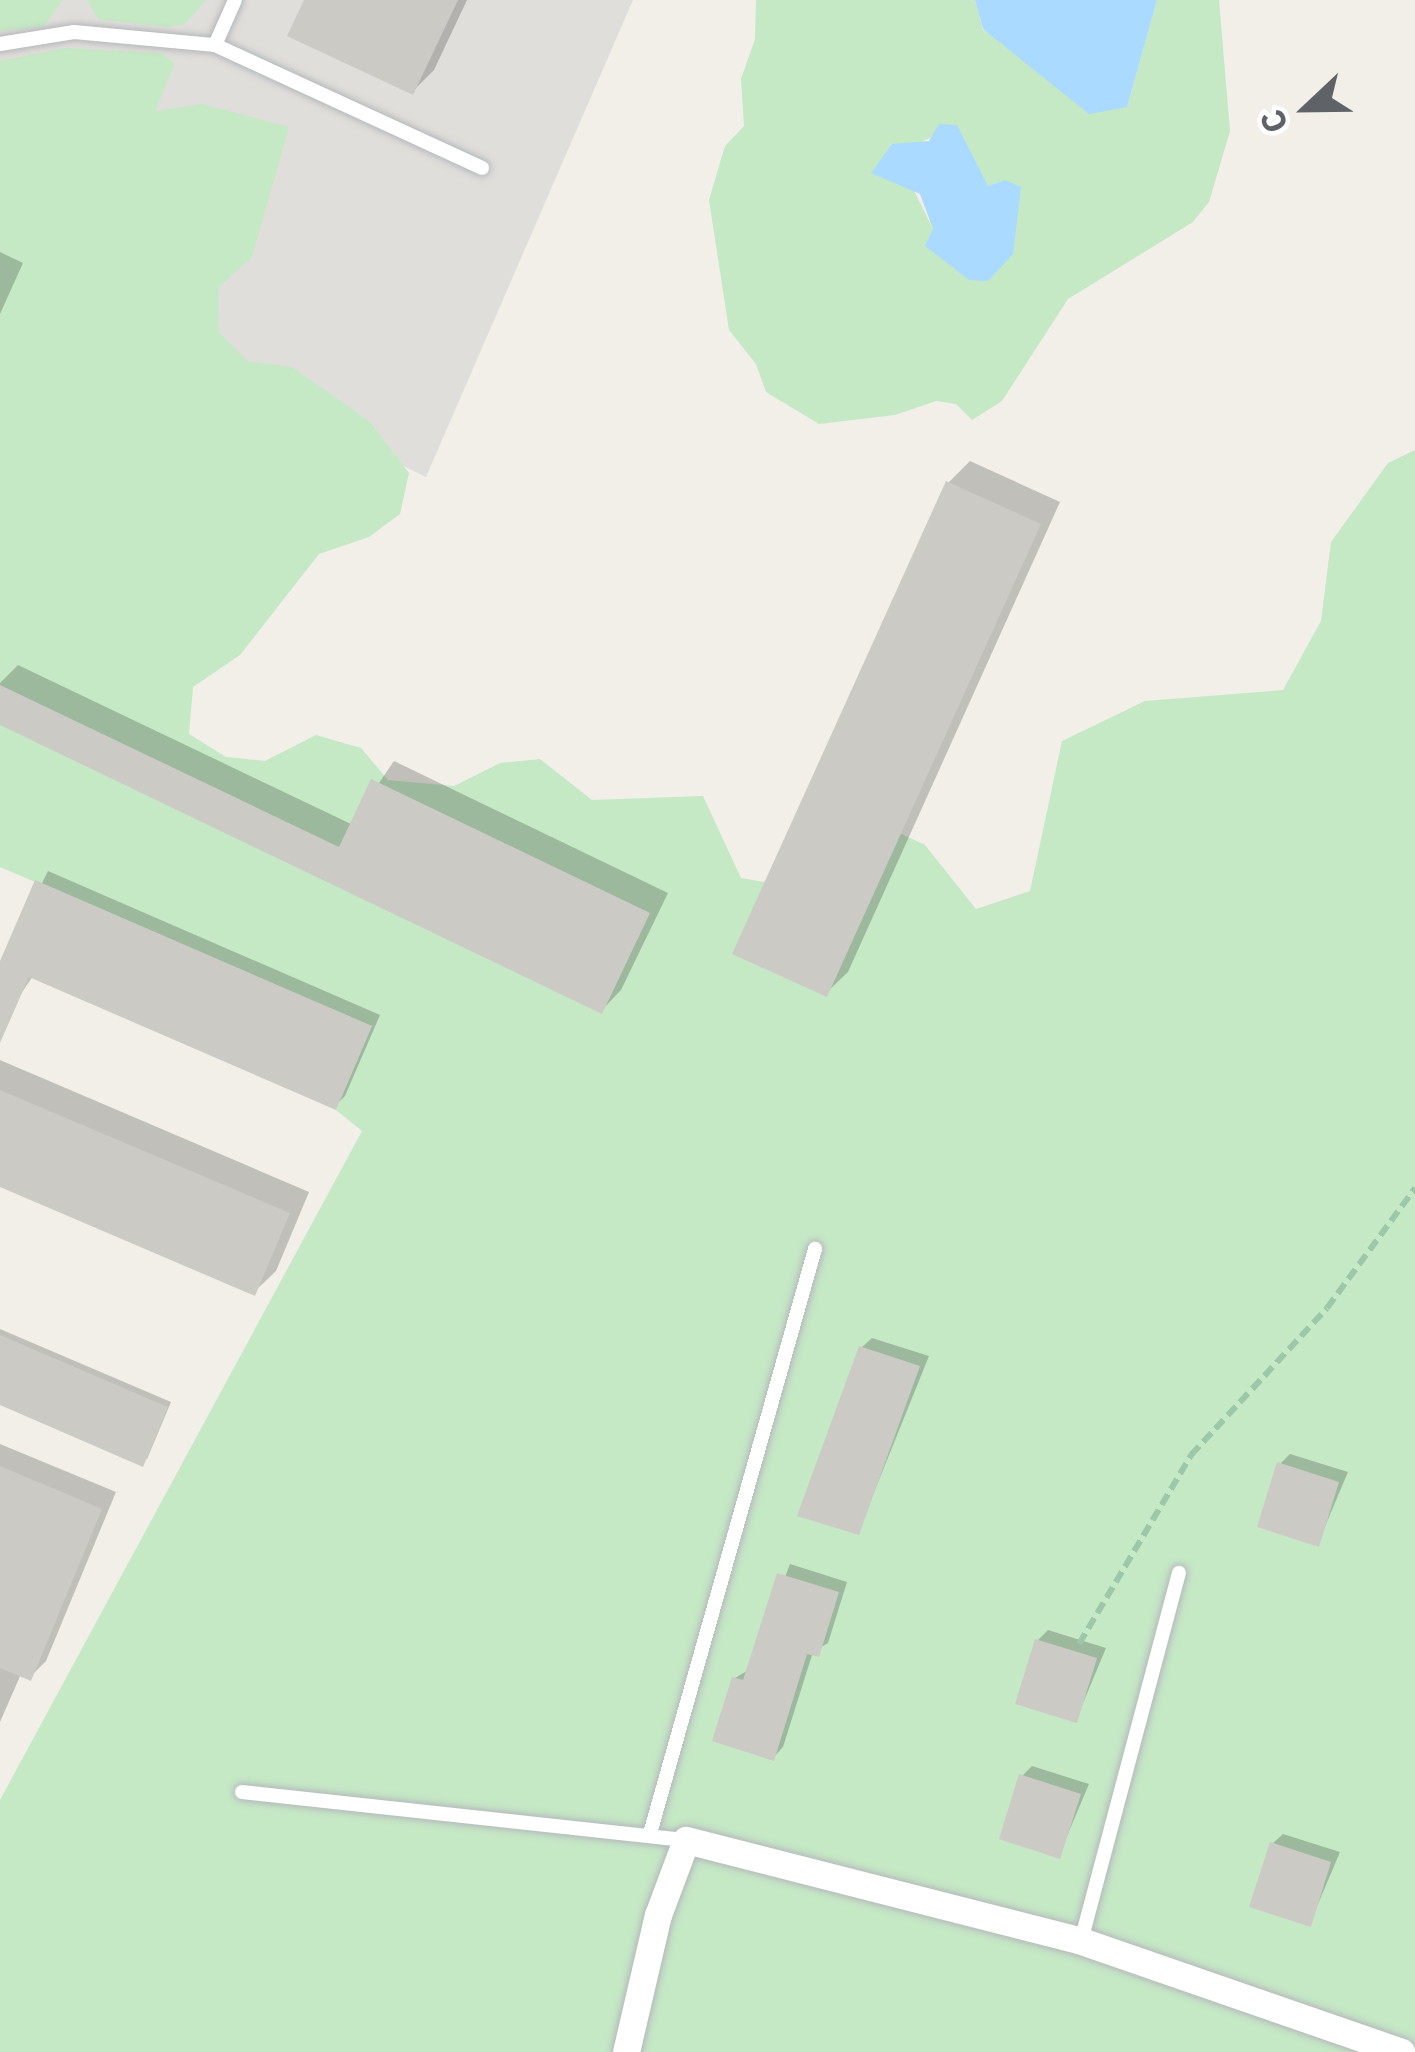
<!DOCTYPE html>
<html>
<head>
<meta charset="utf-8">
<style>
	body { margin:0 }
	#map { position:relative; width:1415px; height:2052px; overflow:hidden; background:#f1efe8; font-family:"IBM Plex Sans",sans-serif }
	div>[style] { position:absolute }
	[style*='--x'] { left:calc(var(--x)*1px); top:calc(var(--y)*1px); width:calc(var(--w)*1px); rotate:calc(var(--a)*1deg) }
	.industrial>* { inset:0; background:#e0deda }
	.green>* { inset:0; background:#c5e8c5 }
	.water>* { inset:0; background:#aadaff }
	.shadow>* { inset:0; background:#0003 }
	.building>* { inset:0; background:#cccac5 }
	.path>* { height:6px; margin-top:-3px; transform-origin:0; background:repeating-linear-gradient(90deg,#9cc7a9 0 12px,transparent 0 18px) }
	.roads { filter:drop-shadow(0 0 3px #b5b8bc) drop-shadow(0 0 3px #b5b8bc) }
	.service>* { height:14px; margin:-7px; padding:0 7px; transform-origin:7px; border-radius:7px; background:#fff }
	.minor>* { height:27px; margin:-13.5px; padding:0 13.5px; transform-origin:13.5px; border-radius:13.5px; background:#fff }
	span { translate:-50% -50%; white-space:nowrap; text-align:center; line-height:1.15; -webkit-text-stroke:9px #fff; paint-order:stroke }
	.north { position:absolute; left:1247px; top:48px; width:120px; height:120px; -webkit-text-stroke:9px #fff; paint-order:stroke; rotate:248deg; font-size:33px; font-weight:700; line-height:48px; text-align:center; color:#5f6368 }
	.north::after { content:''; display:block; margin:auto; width:42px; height:54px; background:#5f6368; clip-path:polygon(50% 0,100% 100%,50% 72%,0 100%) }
</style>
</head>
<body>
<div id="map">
	<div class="industrial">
		<div style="clip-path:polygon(0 0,633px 0,426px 477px,0 270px)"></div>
	</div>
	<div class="green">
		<div style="clip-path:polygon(0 0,63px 0,43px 27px,0 31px)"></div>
		<div style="clip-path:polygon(87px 0,206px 0,185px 24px,166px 27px,98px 19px)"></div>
		<div style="clip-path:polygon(evenodd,756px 0,975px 0,983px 30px,1127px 107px,1157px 0,1219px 0,1230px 131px,1209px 202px,1193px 222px,1068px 299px,1002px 401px,972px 420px,956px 404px,936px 401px,895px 415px,819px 424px,766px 392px,756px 364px,729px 330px,709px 200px,725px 146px,744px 126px,741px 79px,755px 39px,756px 0,957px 126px,975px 173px,988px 186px,1005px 180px,933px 229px,891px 144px,912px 146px,957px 126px)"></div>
		<div style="clip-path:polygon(65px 48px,161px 53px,175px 63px,155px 111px,203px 104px,289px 127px,252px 257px,219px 287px,218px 331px,247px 361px,292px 367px,370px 422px,409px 473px,400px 514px,369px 537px,319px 554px,240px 655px,193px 687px,189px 734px,226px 757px,265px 761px,316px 735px,361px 748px,388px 780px,454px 786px,500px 763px,540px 759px,592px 800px,703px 796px,741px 878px,764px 882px,885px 826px,925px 845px,976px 909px,1030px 891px,1062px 741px,1145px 701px,1283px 690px,1321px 621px,1331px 542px,1388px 463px,1415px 450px,1415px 2052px,0 2052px,0 1800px,362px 1131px,336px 1110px,372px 1026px,0 867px,0 61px)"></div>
	</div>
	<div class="water">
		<div style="clip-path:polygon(975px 0,1157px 0,1127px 107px,1089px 114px,983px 29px)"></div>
		<div style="clip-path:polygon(939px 124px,957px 125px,988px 186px,1005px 180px,1021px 187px,1013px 254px,988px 281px,969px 280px,925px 246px,933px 229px,920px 194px,871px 173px,892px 144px,929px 141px)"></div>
	</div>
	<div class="shadow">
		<div style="clip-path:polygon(307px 0,467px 0,434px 70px,412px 92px)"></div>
		<div style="clip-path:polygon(0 252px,23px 263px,0 314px)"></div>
		<div style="clip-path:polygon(970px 461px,1060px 502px,848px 972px,826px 993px,949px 482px)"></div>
		<div style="clip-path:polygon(18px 665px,351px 824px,394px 761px,668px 893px,621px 990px,602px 1010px,0 722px,0 683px)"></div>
		<div style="clip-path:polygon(48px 871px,380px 1015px,345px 1096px,335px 1106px,33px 976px,16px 1001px,0 994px,0 969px)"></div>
		<div style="clip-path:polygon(0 1060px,309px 1192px,276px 1271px,254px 1292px,0 1184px)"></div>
		<div style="clip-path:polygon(0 1329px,171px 1402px,147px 1459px,0 1402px)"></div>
		<div style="clip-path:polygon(872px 1338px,929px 1356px,858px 1532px,861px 1348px)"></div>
		<div style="clip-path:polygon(0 1444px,116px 1492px,46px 1661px,30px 1677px,21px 1674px,0 1722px)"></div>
		<div style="clip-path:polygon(1290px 1454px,1348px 1472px,1318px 1543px,1280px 1464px)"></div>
		<div style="clip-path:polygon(790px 1564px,847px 1582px,828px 1643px,813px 1652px,783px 1747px,773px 1758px,735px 1678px,750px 1669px)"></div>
		<div style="clip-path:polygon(1048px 1630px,1106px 1648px,1076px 1720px,1038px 1640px)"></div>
		<div style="clip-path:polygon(1032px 1766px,1089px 1784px,1059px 1855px,1022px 1776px)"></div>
		<div style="clip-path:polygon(1283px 1834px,1340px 1852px,1310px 1923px,1272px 1844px)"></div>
	</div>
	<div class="building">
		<div style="clip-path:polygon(304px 0,458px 0,413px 95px,287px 36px)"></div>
		<div style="clip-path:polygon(946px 481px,1041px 524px,827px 997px,732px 954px)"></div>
		<div style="clip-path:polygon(0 685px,339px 847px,371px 779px,650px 913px,602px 1014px,0 725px)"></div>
		<div style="clip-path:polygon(35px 880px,372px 1026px,336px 1110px,29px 977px,0 1043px,0 961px)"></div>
		<div style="clip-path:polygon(0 1090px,290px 1213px,255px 1296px,0 1187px)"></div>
		<div style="clip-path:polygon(0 1335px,168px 1407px,143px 1467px,0 1405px)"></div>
		<div style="clip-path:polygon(859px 1346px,920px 1366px,859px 1535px,797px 1516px)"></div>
		<div style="clip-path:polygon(1277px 1462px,1339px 1482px,1319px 1547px,1257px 1527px)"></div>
		<div style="clip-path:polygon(0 1466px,102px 1509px,31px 1681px,0 1668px)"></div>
		<div style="clip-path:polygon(777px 1573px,839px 1592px,819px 1657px,807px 1654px,774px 1761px,712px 1741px,732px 1677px,743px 1680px)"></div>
		<div style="clip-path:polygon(1035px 1639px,1097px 1658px,1077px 1723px,1015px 1704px)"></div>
		<div style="clip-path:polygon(1019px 1774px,1081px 1794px,1060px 1859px,999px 1839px)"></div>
		<div style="clip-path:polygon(1270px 1842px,1331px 1862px,1311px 1927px,1249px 1907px)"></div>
	</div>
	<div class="path">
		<div style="--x:1079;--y:1644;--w:220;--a:-59.3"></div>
		<div style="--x:1191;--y:1455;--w:200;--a:-47.2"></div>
		<div style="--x:1327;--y:1308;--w:149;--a:-53.7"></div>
	</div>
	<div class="roads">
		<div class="service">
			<div style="--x:0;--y:44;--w:75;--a:-9.2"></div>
			<div style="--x:74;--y:32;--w:142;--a:5.3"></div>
			<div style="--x:215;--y:45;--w:49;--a:-66"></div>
			<div style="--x:215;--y:45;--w:294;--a:24.7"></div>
			<div style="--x:242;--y:1792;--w:447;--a:6.2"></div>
			<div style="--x:651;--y:1830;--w:604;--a:-74.24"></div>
			<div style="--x:1081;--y:1941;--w:381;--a:-75.1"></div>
		</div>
		<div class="minor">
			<div style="--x:626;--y:2052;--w:141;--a:-76.9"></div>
			<div style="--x:658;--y:1915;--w:80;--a:-69.5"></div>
			<div style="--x:686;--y:1840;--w:408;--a:14.3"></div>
			<div style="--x:1081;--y:1941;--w:339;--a:19.1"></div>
		</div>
	</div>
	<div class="north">С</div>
</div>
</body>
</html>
